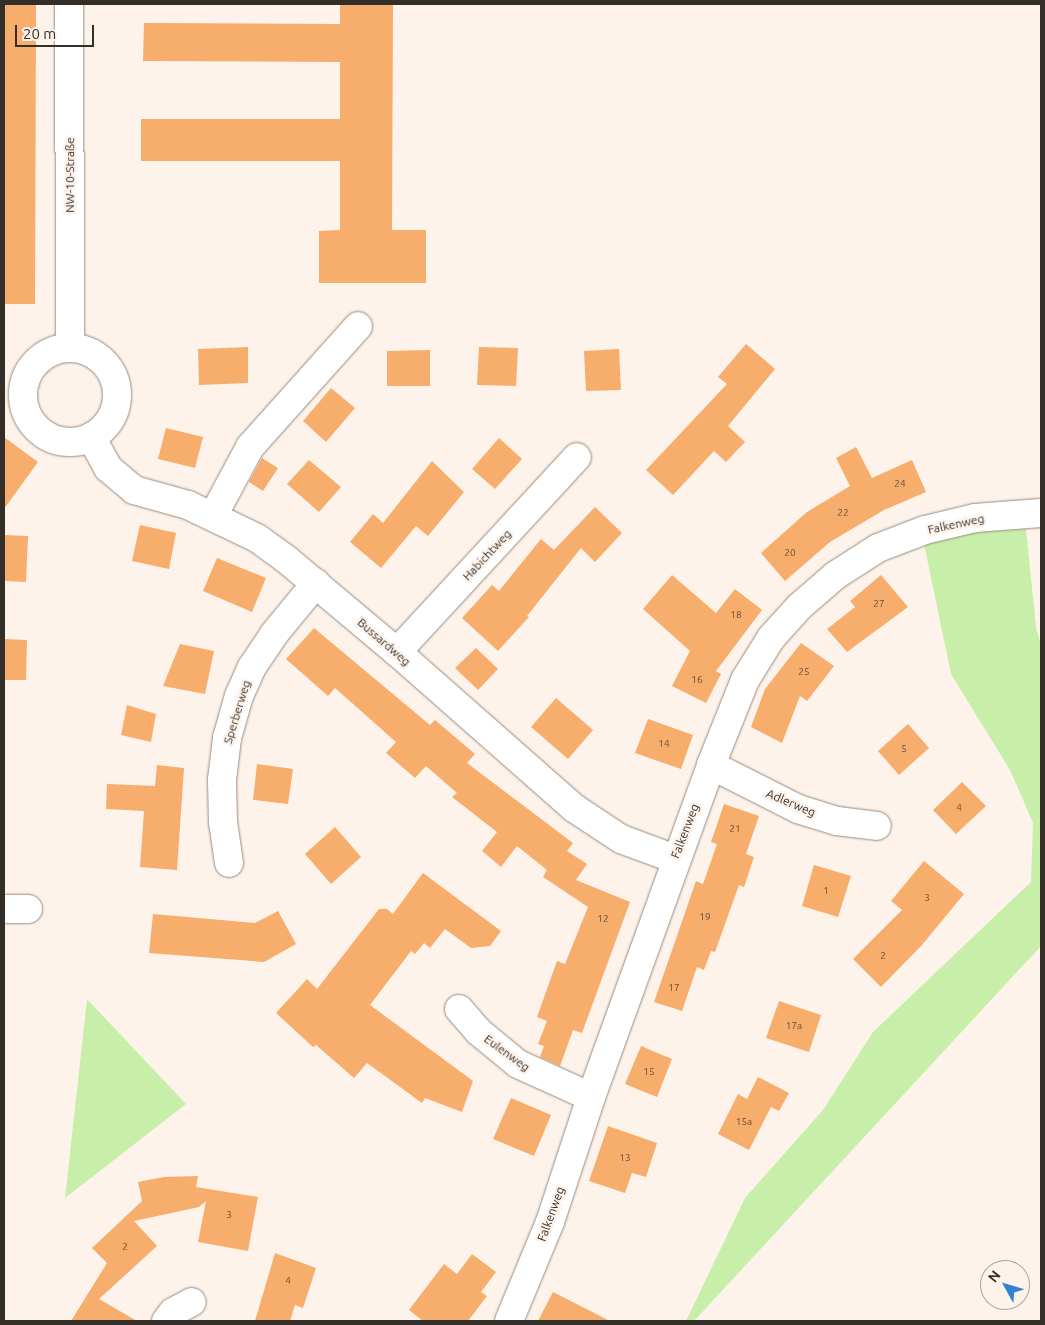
<!DOCTYPE html>
<html>
<head>
<meta charset="utf-8">
<style>
	body { margin:0 }
	#map { position:relative; width:1045px; height:1325px; overflow:hidden; background:#fdf3eb; font-family:Ubuntu,sans-serif }
	div>[style] { position:absolute }
	[style*='--x'] { left:calc(var(--x)*1px); top:calc(var(--y)*1px); width:calc(var(--w)*1px); rotate:calc(var(--a)*1deg) }
	.green>* { inset:0; background:#c8efaa }
	.building>* { inset:0; background:#f7ad6c }
	.roads { filter:drop-shadow(0 0 1px #998a7d) drop-shadow(0 0 1px #998a7d) }
	.minor>* { height:28px; margin:-14px; padding:0 14px; transform-origin:14px; border-radius:14px; background:#fff }
	.minor>.ring { margin:-14px; padding:0; box-sizing:content-box; background:none; border:28px solid #fff; border-radius:50% }
	span { translate:-50% -50%; white-space:nowrap; text-align:center; line-height:1.15; -webkit-text-stroke:5px #fdf3eb; paint-order:stroke }
	.number-label { font-size:10px; color:#654e39 }
	.number-label span { -webkit-text-stroke-width:0 }
	.street-label { font-size:12px; color:#342e28 }
	.frame { position:absolute; inset:0; border:5px solid #342e28; pointer-events:none }
	.north { position:absolute; left:980px; top:1260px; width:50px; height:50px; box-sizing:border-box; background:#fdf3eb; border:1px solid #ada49d; border-radius:50%; rotate:309deg; font-size:14px; font-weight:700; line-height:20px; text-align:center; color:#342e28 }
	.north::after { content:''; display:block; margin:auto; width:18px; height:22px; background:#3382d2; clip-path:polygon(50% 0,100% 100%,50% 72%,0 100%) }
	.scale { position:absolute; left:15px; top:25px; width:79px; height:22px; box-sizing:border-box; border:2px solid #342e28; border-top:0; padding-left:6px; font-size:15px; line-height:18px; white-space:nowrap; color:#342e28; -webkit-text-stroke:4px #fdf3eb; paint-order:stroke }
</style>
</head>
<body>
<div id="map">
	<div class="green">
		<div style="clip-path:polygon(1026px 529px,1036px 627px,1041px 646px,1041px 946px,694px 1321px,686px 1321px,745px 1198px,823px 1110px,873px 1032px,1031px 882px,1033px 823px,1010px 770px,951px 674px,924px 544px,980px 530px)"></div>
		<div style="clip-path:polygon(87px 999px,186px 1104px,65px 1198px)"></div>
	</div>
	<div class="building">
		<div style="clip-path:polygon(4px 4px,36px 4px,35px 304px,4px 304px)"></div>
		<div style="clip-path:polygon(340px 4px,393px 4px,392px 230px,426px 230px,426px 283px,319px 283px,319px 231px,340px 230px,340px 161px,141px 161px,141px 119px,340px 119px,340px 62px,143px 61px,144px 23px,340px 24px)"></div>
		<div style="clip-path:polygon(746px 344px,775px 369px,728px 426px,745px 442px,726px 462px,714px 451px,673px 495px,646px 470px,727px 384px,718px 377px)"></div>
		<div style="clip-path:polygon(248px 347px,248px 383px,199px 385px,198px 349px)"></div>
		<div style="clip-path:polygon(479px 347px,518px 348px,516px 386px,477px 385px)"></div>
		<div style="clip-path:polygon(619px 349px,621px 390px,586px 391px,584px 351px)"></div>
		<div style="clip-path:polygon(430px 350px,430px 386px,387px 386px,387px 351px)"></div>
		<div style="clip-path:polygon(331px 388px,355px 408px,326px 442px,303px 421px)"></div>
		<div style="clip-path:polygon(166px 428px,203px 437px,195px 468px,158px 459px)"></div>
		<div style="clip-path:polygon(4px 437px,38px 462px,4px 509px)"></div>
		<div style="clip-path:polygon(499px 438px,522px 459px,495px 489px,472px 469px)"></div>
		<div style="clip-path:polygon(856px 447px,872px 478px,912px 460px,926px 492px,884px 510px,830px 542px,785px 581px,761px 553px,807px 512px,850px 486px,836px 458px)"></div>
		<div style="clip-path:polygon(262px 458px,278px 468px,263px 491px,249px 482px)"></div>
		<div style="clip-path:polygon(309px 460px,341px 487px,319px 512px,287px 484px)"></div>
		<div style="clip-path:polygon(432px 461px,464px 492px,428px 536px,416px 526px,381px 568px,350px 542px,373px 514px,383px 523px)"></div>
		<div style="clip-path:polygon(595px 507px,622px 533px,595px 562px,581px 548px,527px 616px,529px 617px,498px 651px,462px 618px,492px 585px,499px 591px,541px 539px,554px 550px)"></div>
		<div style="clip-path:polygon(140px 525px,176px 533px,169px 569px,132px 561px)"></div>
		<div style="clip-path:polygon(4px 535px,28px 536px,26px 582px,4px 581px)"></div>
		<div style="clip-path:polygon(217px 558px,266px 578px,252px 612px,203px 591px)"></div>
		<div style="clip-path:polygon(672px 575px,716px 613px,735px 589px,762px 610px,716px 671px,721px 674px,706px 703px,672px 686px,690px 651px,643px 609px)"></div>
		<div style="clip-path:polygon(881px 575px,908px 607px,847px 652px,827px 629px,855px 607px,850px 601px)"></div>
		<div style="clip-path:polygon(314px 628px,430px 725px,435px 720px,475px 754px,467px 763px,573px 843px,567px 851px,587px 864px,576px 880px,630px 902px,582px 1033px,573px 1030px,560px 1066px,540px 1057px,544px 1046px,538px 1044px,547px 1021px,537px 1017px,557px 961px,565px 964px,588px 907px,543px 877px,547px 870px,517px 846px,501px 867px,482px 851px,497px 832px,452px 797px,457px 793px,426px 766px,415px 778px,386px 753px,396px 742px,335px 688px,328px 696px,286px 659px)"></div>
		<div style="clip-path:polygon(4px 639px,27px 640px,26px 680px,4px 680px)"></div>
		<div style="clip-path:polygon(801px 643px,834px 666px,807px 701px,800px 696px,782px 743px,751px 727px,765px 689px)"></div>
		<div style="clip-path:polygon(180px 644px,214px 651px,205px 694px,163px 686px)"></div>
		<div style="clip-path:polygon(476px 648px,498px 669px,478px 690px,455px 668px)"></div>
		<div style="clip-path:polygon(556px 698px,593px 730px,568px 759px,531px 727px)"></div>
		<div style="clip-path:polygon(127px 705px,156px 714px,151px 742px,121px 735px)"></div>
		<div style="clip-path:polygon(648px 719px,693px 735px,681px 769px,635px 753px)"></div>
		<div style="clip-path:polygon(908px 724px,929px 748px,899px 775px,878px 751px)"></div>
		<div style="clip-path:polygon(257px 764px,293px 769px,288px 804px,253px 800px)"></div>
		<div style="clip-path:polygon(157px 765px,184px 768px,177px 870px,140px 867px,144px 811px,106px 809px,107px 784px,155px 786px)"></div>
		<div style="clip-path:polygon(962px 782px,986px 806px,956px 834px,933px 810px)"></div>
		<div style="clip-path:polygon(724px 804px,759px 816px,746px 854px,754px 857px,744px 887px,739px 885px,715px 952px,711px 951px,704px 970px,697px 967px,682px 1011px,654px 1002px,696px 881px,703px 884px,717px 844px,711px 842px)"></div>
		<div style="clip-path:polygon(335px 827px,361px 857px,331px 884px,305px 854px)"></div>
		<div style="clip-path:polygon(924px 861px,964px 894px,922px 945px,881px 987px,853px 959px,902px 910px,891px 901px)"></div>
		<div style="clip-path:polygon(814px 865px,851px 876px,838px 917px,802px 906px)"></div>
		<div style="clip-path:polygon(423px 873px,501px 931px,490px 946px,471px 948px,445px 929px,430px 948px,424px 943px,415px 954px,411px 951px,370px 1005px,473px 1081px,462px 1112px,425px 1098px,422px 1103px,367px 1063px,354px 1078px,316px 1045px,313px 1047px,276px 1013px,307px 979px,317px 989px,379px 909px,387px 909px,393px 914px)"></div>
		<div style="clip-path:polygon(278px 911px,296px 944px,264px 962px,149px 953px,153px 914px,255px 923px)"></div>
		<div style="clip-path:polygon(779px 1001px,821px 1015px,809px 1052px,766px 1038px)"></div>
		<div style="clip-path:polygon(641px 1046px,672px 1059px,657px 1097px,625px 1084px)"></div>
		<div style="clip-path:polygon(758px 1077px,789px 1093px,779px 1111px,771px 1107px,749px 1150px,718px 1134px,738px 1094px,747px 1099px)"></div>
		<div style="clip-path:polygon(511px 1098px,551px 1115px,534px 1156px,493px 1139px)"></div>
		<div style="clip-path:polygon(608px 1126px,657px 1143px,646px 1177px,632px 1173px,625px 1193px,589px 1181px)"></div>
		<div style="clip-path:polygon(198px 1176px,196px 1187px,258px 1197px,248px 1251px,198px 1242px,206px 1201px,199px 1207px,134px 1221px,157px 1246px,99px 1299px,137px 1321px,71px 1321px,107px 1263px,92px 1248px,142px 1201px,138px 1182px,164px 1177px)"></div>
		<div style="clip-path:polygon(275px 1253px,316px 1268px,303px 1308px,295px 1305px,290px 1321px,255px 1321px)"></div>
		<div style="clip-path:polygon(472px 1254px,496px 1272px,481px 1292px,487px 1296px,468px 1321px,423px 1321px,409px 1310px,444px 1264px,457px 1274px)"></div>
		<div style="clip-path:polygon(553px 1292px,610px 1321px,538px 1321px)"></div>
	</div>
	<div class="roads">
		<div class="minor">
			<div style="--x:69;--y:4;--w:343;--a:89.8"></div>
			<div class="ring" style="left:23px;top:348px;width:66px;height:66px"></div>
			<div style="--x:91;--y:437;--w:35;--a:61"></div>
			<div style="--x:108;--y:468;--w:34;--a:40"></div>
			<div style="--x:134;--y:490;--w:56;--a:15.5"></div>
			<div style="--x:188;--y:505;--w:76;--a:25.6"></div>
			<div style="--x:257;--y:538;--w:36;--a:36"></div>
			<div style="--x:286;--y:559;--w:145;--a:40"></div>
			<div style="--x:397;--y:652;--w:236;--a:41.4"></div>
			<div style="--x:574;--y:808;--w:56;--a:33.4"></div>
			<div style="--x:621;--y:839;--w:58;--a:20.3"></div>
			<div style="--x:213;--y:516;--w:78;--a:-61.8"></div>
			<div style="--x:250;--y:447;--w:162;--a:-48.2"></div>
			<div style="--x:397;--y:652;--w:265;--a:-47.3"></div>
			<div style="--x:711;--y:765;--w:97;--a:26.8"></div>
			<div style="--x:798;--y:809;--w:41;--a:17.1"></div>
			<div style="--x:837;--y:821;--w:40;--a:7.1"></div>
			<div style="--x:229;--y:863;--w:41;--a:-98.3"></div>
			<div style="--x:223;--y:822;--w:42;--a:-91.4"></div>
			<div style="--x:222;--y:780;--w:42;--a:-83.2"></div>
			<div style="--x:227;--y:738;--w:44;--a:-74.1"></div>
			<div style="--x:239;--y:696;--w:32;--a:-66"></div>
			<div style="--x:252;--y:667;--w:40;--a:-56"></div>
			<div style="--x:274;--y:634;--w:66;--a:-50.5"></div>
			<div style="--x:4;--y:909;--w:24;--a:0"></div>
			<div style="--x:459;--y:1009;--w:30;--a:49"></div>
			<div style="--x:479;--y:1032;--w:50;--a:39.4"></div>
			<div style="--x:518;--y:1064;--w:80;--a:24.3"></div>
			<div style="--x:166;--y:1321;--w:11;--a:-52"></div>
			<div style="--x:173;--y:1312;--w:21;--a:-28"></div>
			<div style="--x:509;--y:1321;--w:107;--a:-67.5"></div>
			<div style="--x:550;--y:1222;--w:132;--a:-71.8"></div>
			<div style="--x:591;--y:1097;--w:353;--a:-70.1"></div>
			<div style="--x:711;--y:765;--w:92;--a:-68.2"></div>
			<div style="--x:745;--y:680;--w:49;--a:-58.2"></div>
			<div style="--x:771;--y:638;--w:42;--a:-47.9"></div>
			<div style="--x:799;--y:607;--w:49;--a:-40.9"></div>
			<div style="--x:836;--y:575;--w:50;--a:-32.7"></div>
			<div style="--x:878;--y:548;--w:50;--a:-21"></div>
			<div style="--x:925;--y:530;--w:51;--a:-13.5"></div>
			<div style="--x:975;--y:518;--w:66;--a:-4.3"></div>
		</div>
	</div>
	<div class="number-label">
		<span style="left:900px;top:484px">24</span>
		<span style="left:843px;top:513px">22</span>
		<span style="left:790px;top:553px">20</span>
		<span style="left:879px;top:604px">27</span>
		<span style="left:736px;top:615px">18</span>
		<span style="left:804px;top:672px">25</span>
		<span style="left:697px;top:680px">16</span>
		<span style="left:664px;top:744px">14</span>
		<span style="left:904px;top:749px">5</span>
		<span style="left:959px;top:808px">4</span>
		<span style="left:735px;top:829px">21</span>
		<span style="left:826px;top:891px">1</span>
		<span style="left:927px;top:898px">3</span>
		<span style="left:705px;top:917px">19</span>
		<span style="left:603px;top:919px">12</span>
		<span style="left:883px;top:956px">2</span>
		<span style="left:674px;top:988px">17</span>
		<span style="left:794px;top:1026px">17a</span>
		<span style="left:649px;top:1072px">15</span>
		<span style="left:744px;top:1122px">15a</span>
		<span style="left:625px;top:1158px">13</span>
		<span style="left:229px;top:1215px">3</span>
		<span style="left:125px;top:1247px">2</span>
		<span style="left:288px;top:1281px">4</span>
	</div>
	<div class="street-label">
		<span style="left:70px;top:175px;rotate:-90deg">NW-10-Straße</span>
		<span style="left:956px;top:524px;rotate:-12deg">Falkenweg</span>
		<span style="left:487px;top:555px;rotate:-47deg">Habichtweg</span>
		<span style="left:384px;top:642px;rotate:41deg">Bussardweg</span>
		<span style="left:237px;top:712px;rotate:-73deg">Sperberweg</span>
		<span style="left:791px;top:803px;rotate:23deg">Adlerweg</span>
		<span style="left:685px;top:831px;rotate:-69deg">Falkenweg</span>
		<span style="left:507px;top:1053px;rotate:36deg">Eulenweg</span>
		<span style="left:551px;top:1214px;rotate:-70deg">Falkenweg</span>
	</div>
	<div class="frame"></div>
	<div class="north">N</div>
	<div class="scale">20 m</div>
</div>
</body>
</html>
